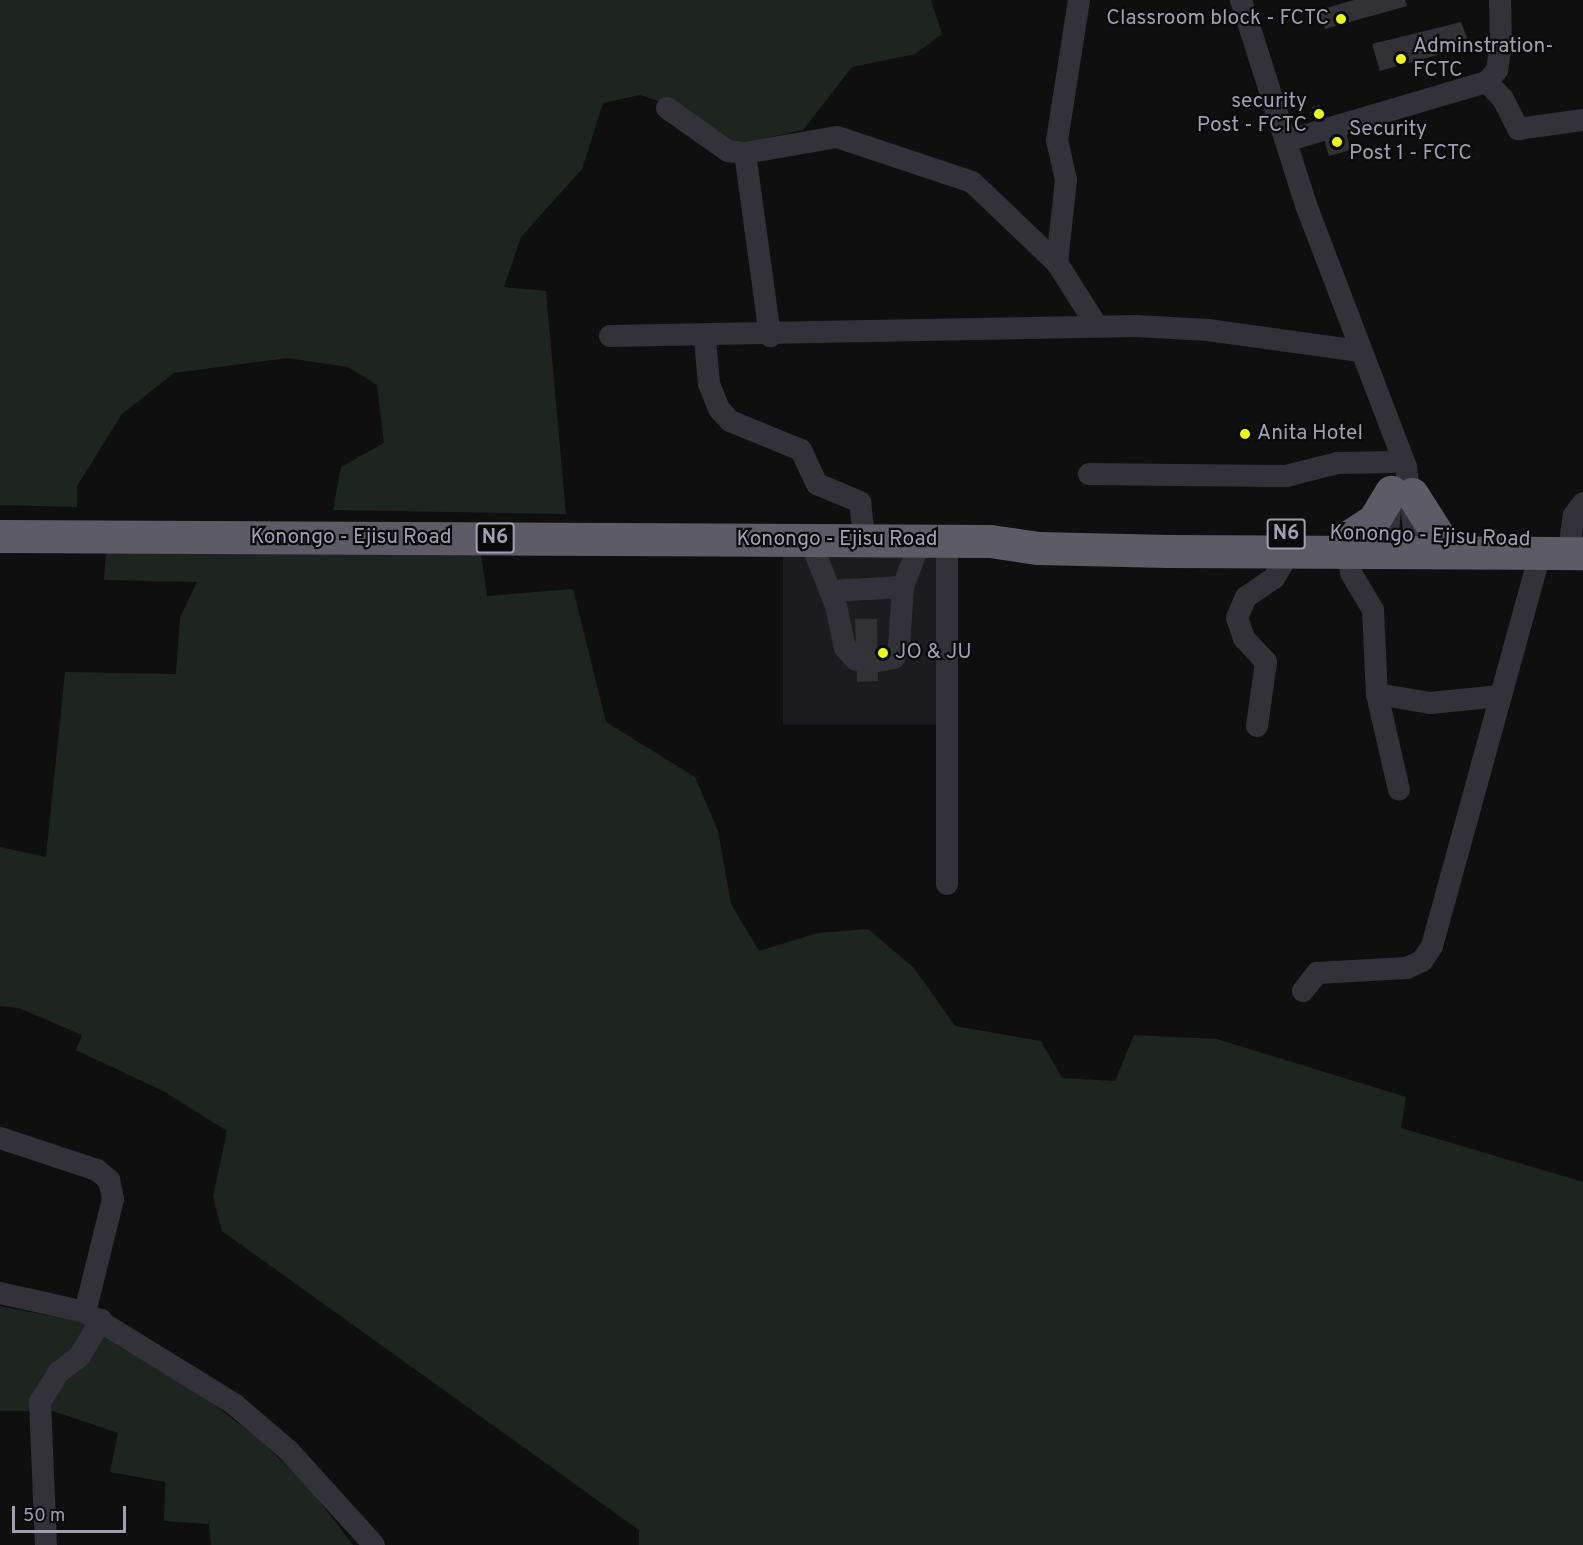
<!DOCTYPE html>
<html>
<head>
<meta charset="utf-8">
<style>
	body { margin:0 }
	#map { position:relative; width:1583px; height:1545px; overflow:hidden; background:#0f0f10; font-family:Overpass,sans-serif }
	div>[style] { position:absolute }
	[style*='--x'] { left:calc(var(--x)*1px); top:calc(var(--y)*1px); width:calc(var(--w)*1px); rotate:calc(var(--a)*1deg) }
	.built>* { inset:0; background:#1c1b1d }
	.green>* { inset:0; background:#1d2521 }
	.building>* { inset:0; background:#323135 }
	.minor>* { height:22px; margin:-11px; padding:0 11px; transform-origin:11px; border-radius:11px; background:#333238 }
	.highway>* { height:33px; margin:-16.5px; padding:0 16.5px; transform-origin:16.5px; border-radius:16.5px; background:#5d5b66 }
	.dots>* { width:16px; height:16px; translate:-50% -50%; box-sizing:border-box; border:3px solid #0a0a0b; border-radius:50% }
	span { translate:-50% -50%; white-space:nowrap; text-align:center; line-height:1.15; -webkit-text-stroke:4.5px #0a0a0b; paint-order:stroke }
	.shield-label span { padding:2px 4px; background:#0a0a0b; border:2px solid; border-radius:4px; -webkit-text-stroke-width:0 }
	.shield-label { font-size:20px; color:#a19fb2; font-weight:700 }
	.poi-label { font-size:21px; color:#a19fb2 }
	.right { translate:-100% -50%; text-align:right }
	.left { translate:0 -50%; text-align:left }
	.street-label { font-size:21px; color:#a19fb2 }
	.scale { position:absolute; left:12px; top:1506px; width:114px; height:27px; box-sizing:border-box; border:3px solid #a19fb2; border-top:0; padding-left:8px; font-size:18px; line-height:21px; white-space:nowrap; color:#a19fb2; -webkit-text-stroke:4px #0a0a0b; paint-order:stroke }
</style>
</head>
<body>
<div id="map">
	<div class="built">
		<div style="clip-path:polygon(783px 553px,938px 553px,939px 725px,783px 725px)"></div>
	</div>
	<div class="green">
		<div style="clip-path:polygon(0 0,931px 0,942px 34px,915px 54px,852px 67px,803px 130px,738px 144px,690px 112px,640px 95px,603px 103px,582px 169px,521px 237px,504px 287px,546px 291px,566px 514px,333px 510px,341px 467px,384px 443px,377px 385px,348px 367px,287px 358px,174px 373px,122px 414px,77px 486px,77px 507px,0 505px)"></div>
		<div style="clip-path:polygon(480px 547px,487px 596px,573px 589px,606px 722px,695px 777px,718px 831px,731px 904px,759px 951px,818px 933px,868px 929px,914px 968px,955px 1026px,1041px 1041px,1062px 1078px,1115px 1081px,1134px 1035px,1217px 1039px,1406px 1097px,1401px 1128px,1583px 1182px,1583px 1545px,639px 1545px,639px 1530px,222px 1231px,213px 1197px,227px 1131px,165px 1092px,76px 1050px,82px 1035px,19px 1008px,0 1006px,0 847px,46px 857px,65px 672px,176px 674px,180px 618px,197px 582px,104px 580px,106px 551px)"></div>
		<div style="clip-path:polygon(0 1306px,80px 1322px,158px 1362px,259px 1439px,307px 1485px,353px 1545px,211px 1545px,209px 1524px,164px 1521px,165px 1482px,110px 1472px,118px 1433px,53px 1411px,0 1411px)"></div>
	</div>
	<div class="building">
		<div style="clip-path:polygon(1354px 0,1405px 0,1407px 6px,1325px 29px,1319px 10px)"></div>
		<div style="clip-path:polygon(1461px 22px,1470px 46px,1380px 71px,1372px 44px)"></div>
		<div style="clip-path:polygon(1320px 105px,1326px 120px,1319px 123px,1312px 107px)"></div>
		<div style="clip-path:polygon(1345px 130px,1351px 150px,1329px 156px,1323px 135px)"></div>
		<div style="clip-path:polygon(855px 619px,877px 619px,878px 681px,857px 682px)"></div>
	</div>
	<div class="minor">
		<div style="--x:1079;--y:0;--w:142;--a:98.9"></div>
		<div style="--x:1057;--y:140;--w:41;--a:77.3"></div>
		<div style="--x:1066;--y:180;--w:83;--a:96.2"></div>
		<div style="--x:1057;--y:263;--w:75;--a:57.6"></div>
		<div style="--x:1241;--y:0;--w:215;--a:72.4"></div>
		<div style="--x:1306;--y:205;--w:280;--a:69.1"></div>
		<div style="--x:1406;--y:467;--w:87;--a:82.7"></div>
		<div style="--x:1487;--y:82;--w:16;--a:-50"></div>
		<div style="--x:1497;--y:70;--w:24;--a:-81"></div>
		<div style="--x:1501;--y:46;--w:46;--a:-91.2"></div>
		<div style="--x:667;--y:108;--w:75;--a:35.2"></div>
		<div style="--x:728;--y:151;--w:17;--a:7"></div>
		<div style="--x:745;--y:153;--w:93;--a:-9.9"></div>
		<div style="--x:837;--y:137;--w:142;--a:18.4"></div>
		<div style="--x:972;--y:182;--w:117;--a:43.6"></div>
		<div style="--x:1286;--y:141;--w:209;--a:-16.4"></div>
		<div style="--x:1487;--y:82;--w:23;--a:47"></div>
		<div style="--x:1503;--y:99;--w:34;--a:63"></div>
		<div style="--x:1518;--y:129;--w:66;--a:-7.9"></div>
		<div style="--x:745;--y:153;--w:185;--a:82.2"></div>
		<div style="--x:610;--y:336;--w:526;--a:-1.09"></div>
		<div style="--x:1136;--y:326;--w:72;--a:3.2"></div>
		<div style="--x:1208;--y:330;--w:152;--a:7.9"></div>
		<div style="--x:705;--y:339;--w:45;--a:84.9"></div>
		<div style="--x:709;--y:384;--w:27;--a:68"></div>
		<div style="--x:719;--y:409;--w:16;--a:47"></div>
		<div style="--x:730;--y:421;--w:77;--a:22.2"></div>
		<div style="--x:801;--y:450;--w:38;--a:65"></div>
		<div style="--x:817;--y:484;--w:47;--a:22.7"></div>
		<div style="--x:860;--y:502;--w:38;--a:83"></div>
		<div style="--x:1089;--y:474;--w:197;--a:0.6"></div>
		<div style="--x:1286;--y:476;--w:54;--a:-14"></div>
		<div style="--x:1338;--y:463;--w:54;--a:-1.1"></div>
		<div style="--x:810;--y:540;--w:71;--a:68.5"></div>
		<div style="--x:836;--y:606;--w:43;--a:77.9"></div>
		<div style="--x:845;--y:648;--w:16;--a:47"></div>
		<div style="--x:947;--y:541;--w:343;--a:90"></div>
		<div style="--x:1570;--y:542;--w:27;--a:-82"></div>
		<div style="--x:1574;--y:515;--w:15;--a:-53"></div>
		<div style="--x:1348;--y:553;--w:20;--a:81"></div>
		<div style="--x:1351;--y:573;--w:43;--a:59.3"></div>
		<div style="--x:1373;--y:610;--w:84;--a:87.3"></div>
		<div style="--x:1377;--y:694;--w:54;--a:9.6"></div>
		<div style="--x:1430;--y:703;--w:71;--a:-5.6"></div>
		<div style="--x:1386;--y:554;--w:57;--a:-85"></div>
		<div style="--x:831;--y:591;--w:72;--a:-3.2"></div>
		<div style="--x:878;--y:661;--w:16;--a:-11"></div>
		<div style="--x:894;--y:658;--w:12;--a:-66"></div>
		<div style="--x:899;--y:647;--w:60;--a:-86.2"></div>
		<div style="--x:903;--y:587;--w:49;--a:-69.7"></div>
		<div style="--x:1377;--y:694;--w:98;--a:77.1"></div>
		<div style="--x:1257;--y:726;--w:65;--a:-82"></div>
		<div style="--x:1266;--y:662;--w:33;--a:-133"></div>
		<div style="--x:1244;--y:638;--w:21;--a:-109"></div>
		<div style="--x:1237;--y:618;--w:23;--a:-67"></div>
		<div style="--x:1246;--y:597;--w:34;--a:-34"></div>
		<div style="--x:1274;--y:578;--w:29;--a:-59"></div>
		<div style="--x:1303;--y:991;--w:23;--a:-52"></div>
		<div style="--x:1317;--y:973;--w:90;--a:-3.2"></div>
		<div style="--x:1407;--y:968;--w:17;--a:-25"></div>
		<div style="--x:1422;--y:961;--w:18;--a:-56"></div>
		<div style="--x:1432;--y:946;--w:407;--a:-74.6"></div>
		<div style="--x:0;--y:1138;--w:102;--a:18.3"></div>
		<div style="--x:97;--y:1170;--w:16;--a:40"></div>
		<div style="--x:109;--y:1180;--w:19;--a:78"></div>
		<div style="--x:113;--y:1199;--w:116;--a:103.9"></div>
		<div style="--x:85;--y:1312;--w:175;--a:31.7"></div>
		<div style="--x:234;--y:1404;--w:71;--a:40.4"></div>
		<div style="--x:288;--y:1450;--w:128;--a:47.8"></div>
		<div style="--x:0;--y:1293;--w:87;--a:12.6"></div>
		<div style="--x:46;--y:1545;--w:143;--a:-92.4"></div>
		<div style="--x:40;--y:1402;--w:36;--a:-58"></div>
		<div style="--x:59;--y:1372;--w:26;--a:-37"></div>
		<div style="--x:80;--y:1356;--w:42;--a:-59.7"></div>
	</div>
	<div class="highway">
		<div style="--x:1412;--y:494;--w:49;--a:57.6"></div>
		<div style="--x:1351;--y:535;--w:27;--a:-33"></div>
		<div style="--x:1374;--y:520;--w:33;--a:-59"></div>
		<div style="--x:0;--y:536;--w:990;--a:0.29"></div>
		<div style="--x:990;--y:541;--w:49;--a:8.3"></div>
		<div style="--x:1038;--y:548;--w:130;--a:1.3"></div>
		<div style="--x:1168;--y:551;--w:415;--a:0.3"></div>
	</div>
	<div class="dots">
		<div style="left:1341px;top:19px;background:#edf91e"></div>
		<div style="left:1401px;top:59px;background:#edf91e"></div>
		<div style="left:1319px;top:114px;background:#edf91e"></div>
		<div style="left:1337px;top:142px;background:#edf91e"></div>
		<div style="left:1245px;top:434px;background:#edf91e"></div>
		<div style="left:883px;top:653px;background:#edf91e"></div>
	</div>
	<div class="shield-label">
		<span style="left:1286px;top:534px">N6</span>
		<span style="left:495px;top:538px">N6</span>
	</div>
	<div class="poi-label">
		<span class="right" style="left:1329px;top:19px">Classroom block - FCTC</span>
		<span class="left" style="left:1413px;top:59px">Adminstration-<br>FCTC</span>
		<span class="right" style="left:1307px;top:114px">security<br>Post - FCTC</span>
		<span class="left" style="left:1349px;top:142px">Security<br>Post 1 - FCTC</span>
		<span class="left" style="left:1257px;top:434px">Anita Hotel</span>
		<span class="left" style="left:895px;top:653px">JO &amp; JU</span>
	</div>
	<div class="street-label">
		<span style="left:1430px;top:537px;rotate:2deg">Konongo - Ejisu Road</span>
		<span style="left:351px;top:538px">Konongo - Ejisu Road</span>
		<span style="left:837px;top:540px">Konongo - Ejisu Road</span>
	</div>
	<div class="scale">50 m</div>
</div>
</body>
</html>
